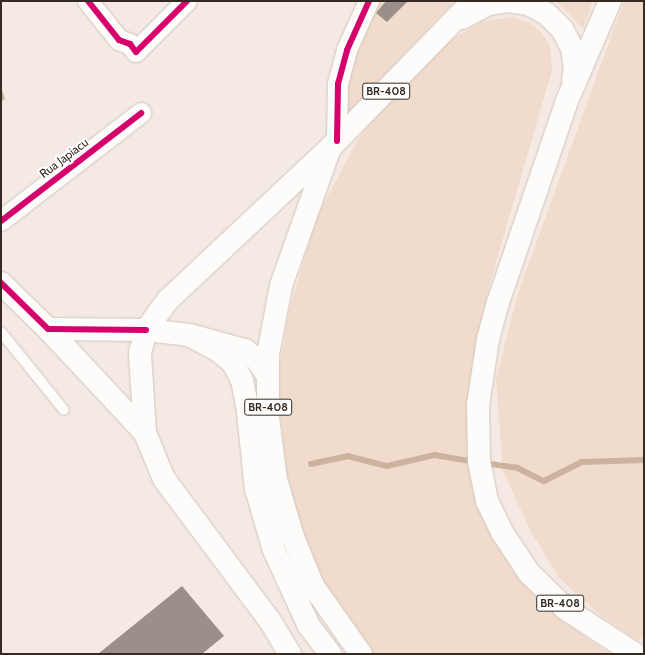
<!DOCTYPE html>
<html>
<head>
<meta charset="utf-8">
<style>
	body { margin:0 }
	#map { position:relative; width:645px; height:655px; overflow:hidden; background:#f5eae3; font-family:Cabin,sans-serif }
	div>[style] { position:absolute }
	[style*='--x'] { left:calc(var(--x)*1px); top:calc(var(--y)*1px); width:calc(var(--w)*1px); rotate:calc(var(--a)*1deg) }
	.green>* { inset:0; background:#f1dbcc }
	.stream>* { height:5.5px; margin:-2.75px; padding:0 2.75px; transform-origin:2.75px; border-radius:2.75px; background:#ccb3a0 }
	.building>* { inset:0; background:#9a9089 }
	.roads { filter:drop-shadow(0 0 1px #d0c6be) drop-shadow(0 0 1px #d0c6be) }
	.lane>* { height:10px; margin:-5px; padding:0 5px; transform-origin:5px; border-radius:5px; background:#fefcfb }
	.street>* { height:20px; margin:-10px; padding:0 10px; transform-origin:10px; border-radius:10px; background:#fefcfb }
	.secondary>* { height:22px; margin:-11px; padding:0 11px; transform-origin:11px; border-radius:11px; background:#fefcfb }
	.highway>* { height:22px; margin:-11px; padding:0 11px; transform-origin:11px; border-radius:11px; background:#fefcfb }
	.cycleway>* { height:6px; margin:-3px; padding:0 3px; transform-origin:3px; border-radius:3px; background:#d6006c }
	span { translate:-50% -50%; white-space:nowrap; text-align:center; line-height:1.15; -webkit-text-stroke:4px #fff; paint-order:stroke }
	.shield-label span { padding:1px 3px; background:#fff; border:1px solid; border-radius:3px; -webkit-text-stroke-width:0 }
	.shield-label { font-size:11px; color:#362b22; font-weight:700 }
	.street-label { font-size:12px; color:#362b22 }
	.frame { position:absolute; inset:0; border:2px solid #362b22; pointer-events:none }
</style>
</head>
<body>
<div id="map">
	<div class="green">
		<div style="clip-path:polygon(377px 1px,455px 1px,340px 121px,341px 87px)"></div>
		<div style="clip-path:polygon(556px 1px,593px 1px,583px 29px,569px 14px)"></div>
		<div style="clip-path:polygon(624px 1px,644px 1px,644px 635px,638px 641px,598px 613px,559px 578px,531px 532px,503px 471px,496px 379px,518px 293px)"></div>
		<div style="clip-path:polygon(513px 17px,530px 23px,542px 33px,550px 46px,552px 70px,489px 287px,468px 394px,471px 472px,530px 584px,567px 624px,610px 654px,370px 654px,349px 632px,310px 560px,287px 473px,277px 381px,289px 311px,317px 216px,360px 136px,401px 87px,445px 43px,481px 22px)"></div>
	</div>
	<div class="stream">
		<div style="--x:1;--y:94;--w:4;--a:76"></div>
		<div style="--x:484;--y:463;--w:34;--a:8"></div>
		<div style="--x:518;--y:468;--w:29;--a:27"></div>
		<div style="--x:544;--y:481;--w:42;--a:-26.6"></div>
		<div style="--x:582;--y:462;--w:62;--a:-1.8"></div>
		<div style="--x:311;--y:464;--w:38;--a:-12"></div>
		<div style="--x:348;--y:456;--w:40;--a:14.4"></div>
		<div style="--x:387;--y:466;--w:49;--a:-12.9"></div>
		<div style="--x:435;--y:455;--w:41;--a:9.9"></div>
	</div>
	<div class="building">
		<div style="clip-path:polygon(386px 1px,408px 1px,387px 22px,376px 13px)"></div>
		<div style="clip-path:polygon(182px 586px,224px 636px,202px 654px,98px 654px)"></div>
	</div>
	<div class="roads">
		<div class="lane">
			<div style="--x:1;--y:332;--w:100;--a:51.1"></div>
		</div>
		<div class="street">
			<div style="--x:88;--y:1;--w:50;--a:51.5"></div>
			<div style="--x:119;--y:40;--w:12;--a:20"></div>
			<div style="--x:130;--y:44;--w:10;--a:53"></div>
			<div style="--x:136;--y:52;--w:72;--a:-45"></div>
			<div style="--x:337;--y:141;--w:57;--a:-89"></div>
			<div style="--x:338;--y:84;--w:35;--a:-75"></div>
			<div style="--x:347;--y:50;--w:54;--a:-65.8"></div>
			<div style="--x:1;--y:221;--w:177;--a:-37.6"></div>
		</div>
		<div class="secondary">
			<div style="--x:1;--y:283;--w:66;--a:44.4"></div>
			<div style="--x:48;--y:329;--w:98;--a:0.6"></div>
		</div>
		<div class="highway">
			<div style="--x:610;--y:1;--w:109;--a:113.3"></div>
			<div style="--x:567;--y:101;--w:213;--a:108.9"></div>
			<div style="--x:498;--y:302;--w:38;--a:105"></div>
			<div style="--x:488;--y:339;--w:67;--a:98.6"></div>
			<div style="--x:478;--y:405;--w:56;--a:89"></div>
			<div style="--x:479;--y:461;--w:41;--a:78.7"></div>
			<div style="--x:487;--y:501;--w:34;--a:64"></div>
			<div style="--x:502;--y:532;--w:49;--a:56.6"></div>
			<div style="--x:529;--y:573;--w:52;--a:44.2"></div>
			<div style="--x:566;--y:609;--w:82;--a:33.1"></div>
			<div style="--x:462;--y:18;--w:27;--a:-28"></div>
			<div style="--x:486;--y:5;--w:21;--a:-11"></div>
			<div style="--x:507;--y:1;--w:21;--a:8"></div>
			<div style="--x:528;--y:4;--w:21;--a:28"></div>
			<div style="--x:547;--y:14;--w:21;--a:45"></div>
			<div style="--x:562;--y:29;--w:21;--a:62"></div>
			<div style="--x:572;--y:48;--w:21;--a:82"></div>
			<div style="--x:575;--y:69;--w:10;--a:101"></div>
			<div style="--x:328;--y:153;--w:141;--a:109.5"></div>
			<div style="--x:281;--y:286;--w:69;--a:100.8"></div>
			<div style="--x:268;--y:354;--w:64;--a:90"></div>
			<div style="--x:268;--y:418;--w:63;--a:82.6"></div>
			<div style="--x:276;--y:480;--w:59;--a:73.4"></div>
			<div style="--x:293;--y:537;--w:53;--a:67.8"></div>
			<div style="--x:313;--y:586;--w:83;--a:54.8"></div>
			<div style="--x:48;--y:329;--w:142;--a:47"></div>
			<div style="--x:146;--y:330;--w:43;--a:6.6"></div>
			<div style="--x:189;--y:335;--w:58;--a:15"></div>
			<div style="--x:245;--y:350;--w:14;--a:39"></div>
			<div style="--x:256;--y:359;--w:21;--a:55"></div>
			<div style="--x:189;--y:335;--w:34;--a:28"></div>
			<div style="--x:219;--y:351;--w:18;--a:41"></div>
			<div style="--x:233;--y:363;--w:19;--a:62"></div>
			<div style="--x:242;--y:380;--w:33;--a:79"></div>
			<div style="--x:248;--y:412;--w:77;--a:84.1"></div>
			<div style="--x:256;--y:489;--w:64;--a:73.6"></div>
			<div style="--x:274;--y:550;--w:84;--a:65.3"></div>
			<div style="--x:309;--y:626;--w:35;--a:53"></div>
			<div style="--x:290;--y:654;--w:39;--a:-121"></div>
			<div style="--x:270;--y:621;--w:177;--a:-126.7"></div>
			<div style="--x:164;--y:479;--w:50;--a:-112.4"></div>
			<div style="--x:145;--y:433;--w:80;--a:-93.6"></div>
			<div style="--x:140;--y:353;--w:24;--a:-75"></div>
			<div style="--x:146;--y:330;--w:37;--a:-54"></div>
			<div style="--x:168;--y:300;--w:222;--a:-43.2"></div>
			<div style="--x:330;--y:148;--w:205;--a:-45.8"></div>
		</div>
	</div>
	<div class="cycleway">
		<div style="--x:88;--y:1;--w:50;--a:51.5"></div>
		<div style="--x:119;--y:40;--w:12;--a:20"></div>
		<div style="--x:130;--y:44;--w:10;--a:53"></div>
		<div style="--x:136;--y:52;--w:72;--a:-45"></div>
		<div style="--x:337;--y:141;--w:57;--a:-89"></div>
		<div style="--x:338;--y:84;--w:35;--a:-75"></div>
		<div style="--x:347;--y:50;--w:54;--a:-65.8"></div>
		<div style="--x:1;--y:221;--w:177;--a:-37.6"></div>
		<div style="--x:1;--y:283;--w:66;--a:44.4"></div>
		<div style="--x:48;--y:329;--w:98;--a:0.6"></div>
	</div>
	<div class="shield-label">
		<span style="left:386px;top:91px">BR-408</span>
		<span style="left:268px;top:407px">BR-408</span>
		<span style="left:560px;top:603px">BR-408</span>
	</div>
	<div class="street-label">
		<span style="left:64px;top:158px;rotate:-37deg">Rua Japiacu</span>
	</div>
	<div class="frame"></div>
</div>
</body>
</html>
